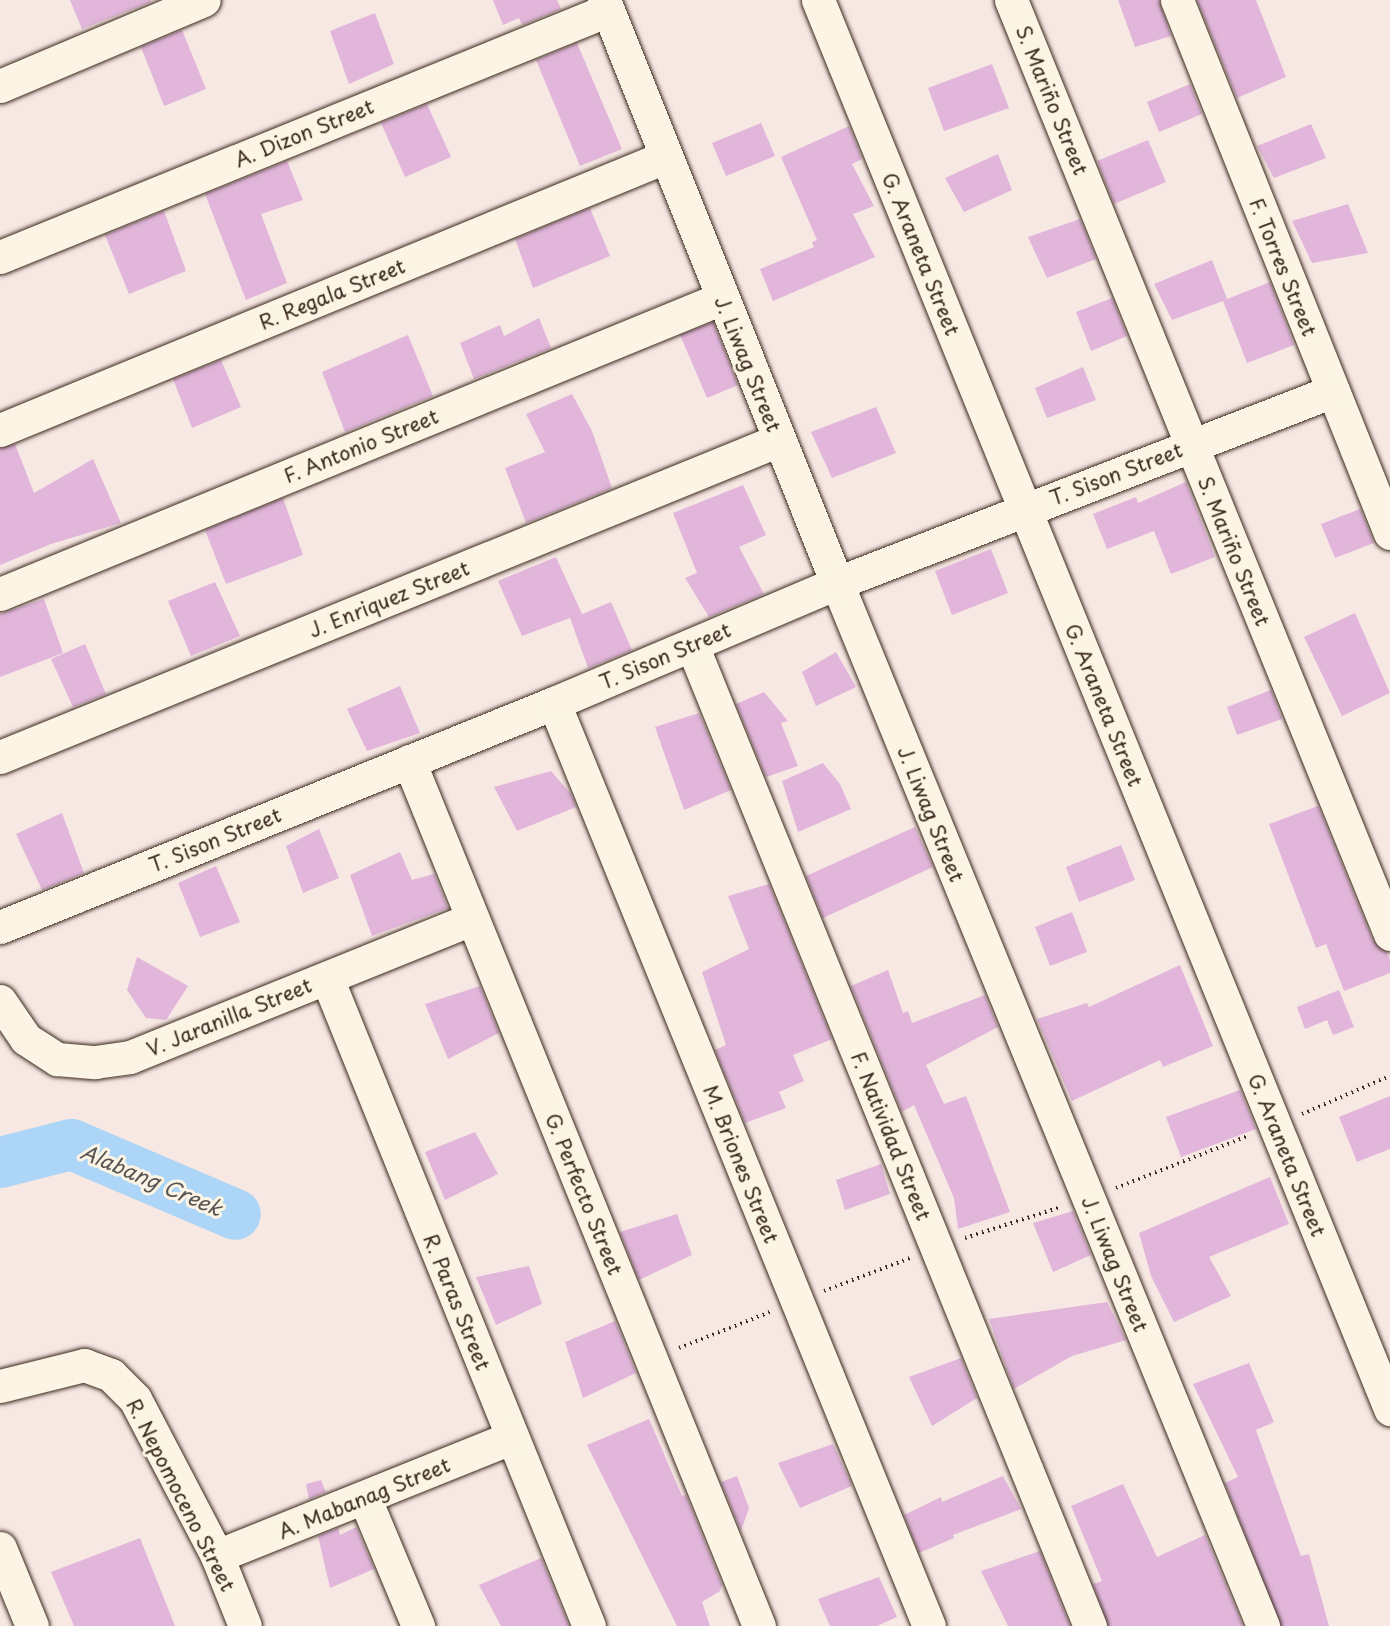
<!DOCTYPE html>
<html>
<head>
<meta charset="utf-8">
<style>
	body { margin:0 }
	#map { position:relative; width:1390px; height:1626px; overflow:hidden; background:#f7e8e3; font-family:"Playpen Sans",sans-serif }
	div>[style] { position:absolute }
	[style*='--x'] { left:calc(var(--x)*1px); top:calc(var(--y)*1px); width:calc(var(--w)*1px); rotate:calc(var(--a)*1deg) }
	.river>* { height:51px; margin:-25.5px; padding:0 25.5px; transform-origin:25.5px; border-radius:25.5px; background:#acd5f7 }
	.building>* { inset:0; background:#e2b6db }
	.path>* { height:4px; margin-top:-2px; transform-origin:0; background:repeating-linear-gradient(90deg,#3b2a1e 0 1.5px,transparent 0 6px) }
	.roads { filter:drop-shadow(0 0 2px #3b2a1e) drop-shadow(0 0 2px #3b2a1e) }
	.minor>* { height:33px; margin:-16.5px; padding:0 16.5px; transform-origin:16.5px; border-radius:16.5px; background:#fcf5e5 }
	span { translate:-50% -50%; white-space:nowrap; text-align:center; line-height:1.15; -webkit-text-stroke:6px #fcf5e5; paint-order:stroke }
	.street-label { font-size:20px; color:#3b2a1e }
	.water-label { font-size:21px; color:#575554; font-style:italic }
</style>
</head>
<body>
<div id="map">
	<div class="river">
		<div style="--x:0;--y:1162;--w:73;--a:-14.2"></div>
		<div style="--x:71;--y:1144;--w:178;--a:23.1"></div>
	</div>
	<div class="building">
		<div style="clip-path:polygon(70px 0,151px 0,151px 2px,82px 29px)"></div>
		<div style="clip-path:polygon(493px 0,557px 0,561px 9px,522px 25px,519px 18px,503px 25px)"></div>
		<div style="clip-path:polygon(1118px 0,1159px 0,1171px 36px,1135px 47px)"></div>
		<div style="clip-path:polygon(1197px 0,1256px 0,1286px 77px,1237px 98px)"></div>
		<div style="clip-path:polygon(375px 13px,394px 64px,349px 84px,330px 31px)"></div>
		<div style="clip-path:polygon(182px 30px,206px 89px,164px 106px,141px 47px)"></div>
		<div style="clip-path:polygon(577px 43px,622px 149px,580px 166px,536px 60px)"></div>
		<div style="clip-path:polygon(992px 64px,1009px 108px,944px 131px,928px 88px)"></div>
		<div style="clip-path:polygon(1190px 84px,1202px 114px,1159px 132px,1147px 102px)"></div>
		<div style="clip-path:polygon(427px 104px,451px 157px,405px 177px,381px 123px)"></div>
		<div style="clip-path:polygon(761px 123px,775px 156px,726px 176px,712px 143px)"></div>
		<div style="clip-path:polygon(1311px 124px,1326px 158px,1274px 178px,1257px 146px)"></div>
		<div style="clip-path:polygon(849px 126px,862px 159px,852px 164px,874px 206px,853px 214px,875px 257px,773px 301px,760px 269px,814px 247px,812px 242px,817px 240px,781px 157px)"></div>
		<div style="clip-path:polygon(1148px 140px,1166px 182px,1114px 204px,1097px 161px)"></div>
		<div style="clip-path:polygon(998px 154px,1012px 190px,964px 212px,945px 178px)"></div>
		<div style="clip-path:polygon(287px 161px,303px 200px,261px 214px,287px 283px,246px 300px,205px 194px)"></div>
		<div style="clip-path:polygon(1348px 204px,1368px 253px,1312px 263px,1292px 221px)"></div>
		<div style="clip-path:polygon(590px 208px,610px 256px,533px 288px,515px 239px)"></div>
		<div style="clip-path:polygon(164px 211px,186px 271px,129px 294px,105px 235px)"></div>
		<div style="clip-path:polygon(1080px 219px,1096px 259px,1047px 278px,1028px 237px)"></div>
		<div style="clip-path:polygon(1212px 260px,1227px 299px,1270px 282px,1294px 345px,1247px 363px,1223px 301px,1172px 320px,1154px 284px)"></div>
		<div style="clip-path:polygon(1112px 298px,1127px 336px,1091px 351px,1076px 312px)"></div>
		<div style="clip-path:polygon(539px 318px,551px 348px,474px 379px,460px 343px,500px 325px,504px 336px)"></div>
		<div style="clip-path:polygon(713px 322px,738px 385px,707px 398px,680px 335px)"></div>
		<div style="clip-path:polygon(408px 335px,433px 396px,345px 432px,322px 372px)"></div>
		<div style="clip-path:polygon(221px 360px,241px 407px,192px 428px,173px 379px)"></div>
		<div style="clip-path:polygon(1083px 367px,1096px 400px,1047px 418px,1035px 388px)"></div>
		<div style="clip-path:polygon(572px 394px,592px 431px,612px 488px,526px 523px,505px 468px,545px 452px,526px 414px)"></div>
		<div style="clip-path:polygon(876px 407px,896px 453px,832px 478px,811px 432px)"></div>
		<div style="clip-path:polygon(15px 444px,34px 493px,93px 459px,121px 523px,51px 544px,0 565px,0 448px)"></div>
		<div style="clip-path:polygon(1186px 482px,1215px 557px,1171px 574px,1154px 531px,1107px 549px,1093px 514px,1136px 497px,1138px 503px)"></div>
		<div style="clip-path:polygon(743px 485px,766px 535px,739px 547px,764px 594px,709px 617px,685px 578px,697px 573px,673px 513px)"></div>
		<div style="clip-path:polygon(283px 498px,303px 555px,226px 584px,205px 530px)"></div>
		<div style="clip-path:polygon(1360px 509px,1374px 543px,1335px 558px,1321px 524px)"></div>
		<div style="clip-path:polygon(991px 549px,1008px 593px,952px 615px,935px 571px)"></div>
		<div style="clip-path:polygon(556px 557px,582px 614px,611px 602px,632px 650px,588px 668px,570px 618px,522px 636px,498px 581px)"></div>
		<div style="clip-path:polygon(215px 582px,240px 636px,191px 656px,168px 601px)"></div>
		<div style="clip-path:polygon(44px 599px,63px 653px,0 677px,0 614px)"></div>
		<div style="clip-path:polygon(1355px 613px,1390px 693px,1342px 716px,1304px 637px)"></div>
		<div style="clip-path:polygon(85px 644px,106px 694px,73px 707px,51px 659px)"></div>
		<div style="clip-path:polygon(836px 652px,856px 687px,816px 706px,802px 672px)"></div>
		<div style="clip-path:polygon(400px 686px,420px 733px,367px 751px,347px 709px)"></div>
		<div style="clip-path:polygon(1271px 690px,1282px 719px,1237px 735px,1227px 707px)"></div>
		<div style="clip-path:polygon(764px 692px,788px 721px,781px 723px,798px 766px,766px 777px,736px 704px)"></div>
		<div style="clip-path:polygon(699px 713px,731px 790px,684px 810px,655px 727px)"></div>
		<div style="clip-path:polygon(823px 763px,840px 784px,851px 809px,798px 832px,782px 781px)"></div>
		<div style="clip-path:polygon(551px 771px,571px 794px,576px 807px,517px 831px,494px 787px)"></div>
		<div style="clip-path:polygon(1318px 806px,1373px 941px,1387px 952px,1390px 960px,1390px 973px,1344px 991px,1326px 944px,1316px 948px,1269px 824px)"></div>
		<div style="clip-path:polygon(62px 813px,84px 873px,42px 890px,16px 834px)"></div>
		<div style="clip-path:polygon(915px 827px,933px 867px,823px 918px,806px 876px)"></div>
		<div style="clip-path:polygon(319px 829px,339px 878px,303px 893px,286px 846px)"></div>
		<div style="clip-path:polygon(1121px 845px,1135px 880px,1079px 902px,1066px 867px)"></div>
		<div style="clip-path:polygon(400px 852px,412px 880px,434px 874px,448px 908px,372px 936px,350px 875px)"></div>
		<div style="clip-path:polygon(216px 866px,240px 922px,200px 937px,178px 883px)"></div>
		<div style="clip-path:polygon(769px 884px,832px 1039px,793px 1055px,804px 1081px,779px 1092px,786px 1108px,745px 1123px,715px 1050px,726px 1045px,702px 972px,749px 949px,728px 896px)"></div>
		<div style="clip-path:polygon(1072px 912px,1087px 952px,1050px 966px,1035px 927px)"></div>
		<div style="clip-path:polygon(137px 957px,188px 986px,166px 1020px,146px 1018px,127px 990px)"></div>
		<div style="clip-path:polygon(1180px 965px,1213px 1046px,1163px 1067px,1160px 1060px,1072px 1101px,1037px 1019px,1087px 1003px,1089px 1007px)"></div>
		<div style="clip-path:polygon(888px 970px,903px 1013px,908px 1011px,912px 1023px,985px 995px,998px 1027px,926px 1065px,944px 1104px,966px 1096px,1010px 1212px,958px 1229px,954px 1198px,914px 1105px,902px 1112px,851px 986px)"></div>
		<div style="clip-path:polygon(480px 986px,499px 1033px,448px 1059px,425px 1004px)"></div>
		<div style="clip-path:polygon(1339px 990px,1354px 1027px,1333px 1035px,1327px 1020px,1305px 1029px,1297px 1007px)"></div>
		<div style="clip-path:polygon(1240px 1090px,1256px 1129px,1181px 1157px,1166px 1117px)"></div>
		<div style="clip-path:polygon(1390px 1096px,1390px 1149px,1357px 1162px,1339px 1117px)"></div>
		<div style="clip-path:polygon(475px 1132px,498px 1174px,445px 1200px,425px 1152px)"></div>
		<div style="clip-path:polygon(881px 1164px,890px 1194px,845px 1210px,836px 1180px)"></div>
		<div style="clip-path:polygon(1270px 1177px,1289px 1224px,1209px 1257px,1231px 1296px,1174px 1322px,1151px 1276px,1139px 1233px)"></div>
		<div style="clip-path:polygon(1073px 1211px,1091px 1255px,1053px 1272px,1033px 1223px)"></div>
		<div style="clip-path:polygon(677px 1214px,692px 1255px,639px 1280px,620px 1232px)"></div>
		<div style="clip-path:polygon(529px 1266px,542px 1304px,496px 1325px,476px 1277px)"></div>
		<div style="clip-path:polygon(1107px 1302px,1126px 1340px,1072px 1356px,1014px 1389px,989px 1319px)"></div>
		<div style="clip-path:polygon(615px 1321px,636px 1373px,583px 1398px,565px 1342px)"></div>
		<div style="clip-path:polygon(961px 1358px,977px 1398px,932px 1426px,909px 1377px)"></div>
		<div style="clip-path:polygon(1249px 1363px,1274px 1422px,1256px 1430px,1301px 1556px,1309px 1554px,1329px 1626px,1281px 1626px,1225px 1483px,1238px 1477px,1193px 1384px)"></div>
		<div style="clip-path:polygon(649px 1419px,682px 1496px,686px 1495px,722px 1585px,720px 1591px,702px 1602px,710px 1626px,677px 1626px,587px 1445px)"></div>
		<div style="clip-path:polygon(833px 1444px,852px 1486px,800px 1508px,778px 1463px)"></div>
		<div style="clip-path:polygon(737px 1476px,749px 1508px,741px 1531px,721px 1482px)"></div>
		<div style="clip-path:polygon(1003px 1476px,1021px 1509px,953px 1535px,954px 1538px,919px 1553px,904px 1515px,941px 1497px,942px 1502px)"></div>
		<div style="clip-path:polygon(321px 1480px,326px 1492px,309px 1499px,306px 1484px)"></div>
		<div style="clip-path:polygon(1123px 1484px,1157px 1557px,1205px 1535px,1243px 1626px,1108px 1626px,1093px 1584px,1102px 1581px,1071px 1506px)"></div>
		<div style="clip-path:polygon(356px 1527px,374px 1569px,330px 1588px,318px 1536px,338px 1528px,340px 1535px)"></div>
		<div style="clip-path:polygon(140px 1538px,175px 1626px,74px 1626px,51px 1572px)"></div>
		<div style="clip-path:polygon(1040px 1551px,1070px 1626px,1008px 1626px,981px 1571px)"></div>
		<div style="clip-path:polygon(541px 1558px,569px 1626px,501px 1626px,479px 1585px)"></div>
		<div style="clip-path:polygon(879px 1577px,897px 1617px,877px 1626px,830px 1626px,818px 1599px)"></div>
	</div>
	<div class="path">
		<div style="--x:1302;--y:1114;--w:96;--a:-23.4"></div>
		<div style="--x:1116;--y:1188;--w:142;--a:-21.5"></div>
		<div style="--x:965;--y:1238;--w:101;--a:-17.9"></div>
		<div style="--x:824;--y:1291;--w:92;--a:-21"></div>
		<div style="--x:679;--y:1348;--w:98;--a:-21.6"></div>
	</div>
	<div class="roads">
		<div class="minor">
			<div style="--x:604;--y:0;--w:628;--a:68.22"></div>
			<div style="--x:837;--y:583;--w:1127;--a:67.78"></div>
			<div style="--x:818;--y:0;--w:1521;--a:67.9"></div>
			<div style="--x:1011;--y:0;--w:1008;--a:67.91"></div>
			<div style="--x:1177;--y:0;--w:574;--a:68.22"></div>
			<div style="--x:0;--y:86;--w:221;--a:-22.9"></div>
			<div style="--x:0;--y:257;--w:656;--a:-22.11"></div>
			<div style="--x:0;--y:430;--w:719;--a:-22.32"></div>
			<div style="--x:0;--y:594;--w:780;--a:-22.29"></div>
			<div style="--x:692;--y:645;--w:1059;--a:67.92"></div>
			<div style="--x:554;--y:703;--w:996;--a:67.89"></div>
			<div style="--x:0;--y:757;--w:841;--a:-22.14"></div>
			<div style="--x:409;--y:761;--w:933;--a:67.97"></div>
			<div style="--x:0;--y:927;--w:598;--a:-22.02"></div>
			<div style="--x:554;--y:703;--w:307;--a:-23"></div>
			<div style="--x:837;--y:583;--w:532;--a:-21.16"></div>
			<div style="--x:327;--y:978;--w:699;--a:67.99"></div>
			<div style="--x:0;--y:1001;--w:46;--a:55.6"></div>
			<div style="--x:26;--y:1039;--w:37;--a:33"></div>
			<div style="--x:57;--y:1059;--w:38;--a:5"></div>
			<div style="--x:95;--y:1062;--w:35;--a:-8"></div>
			<div style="--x:130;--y:1057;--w:369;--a:-22"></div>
			<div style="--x:0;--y:1386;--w:87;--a:-14"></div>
			<div style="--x:84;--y:1365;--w:29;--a:20"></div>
			<div style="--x:111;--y:1375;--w:34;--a:45"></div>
			<div style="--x:135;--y:1399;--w:177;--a:62.4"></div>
			<div style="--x:217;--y:1556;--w:75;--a:68.2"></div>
			<div style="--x:365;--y:1499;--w:138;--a:67.3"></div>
			<div style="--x:0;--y:1548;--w:84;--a:67.7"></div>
			<div style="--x:217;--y:1556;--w:317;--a:-21.9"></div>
		</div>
	</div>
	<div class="street-label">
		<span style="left:1052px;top:100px;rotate:68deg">S. Mariño Street</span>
		<span style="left:304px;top:133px;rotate:-22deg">A. Dizon Street</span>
		<span style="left:921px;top:254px;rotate:68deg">G. Araneta Street</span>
		<span style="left:1283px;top:267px;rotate:68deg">F. Torres Street</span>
		<span style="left:332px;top:294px;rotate:-22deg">R. Regala Street</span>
		<span style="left:748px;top:364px;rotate:68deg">J. Liwag Street</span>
		<span style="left:361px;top:446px;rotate:-22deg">F. Antonio Street</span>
		<span style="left:1116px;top:474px;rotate:-21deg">T. Sison Street</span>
		<span style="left:1234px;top:551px;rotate:68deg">S. Mariño Street</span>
		<span style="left:389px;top:599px;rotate:-22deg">J. Enriquez Street</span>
		<span style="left:665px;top:656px;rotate:-23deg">T. Sison Street</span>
		<span style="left:1104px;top:705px;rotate:68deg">G. Araneta Street</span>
		<span style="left:931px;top:814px;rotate:68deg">J. Liwag Street</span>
		<span style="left:215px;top:840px;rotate:-22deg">T. Sison Street</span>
		<span style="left:229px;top:1017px;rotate:-22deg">V. Jaranilla Street</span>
		<span style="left:891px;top:1136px;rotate:68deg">F. Natividad Street</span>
		<span style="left:1287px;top:1155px;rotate:68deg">G. Araneta Street</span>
		<span style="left:741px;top:1164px;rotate:68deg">M. Briones Street</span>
		<span style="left:584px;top:1194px;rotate:68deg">G. Perfecto Street</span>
		<span style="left:1115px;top:1264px;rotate:68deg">J. Liwag Street</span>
		<span style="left:457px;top:1302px;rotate:68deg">R. Paras Street</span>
		<span style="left:181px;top:1495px;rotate:63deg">R. Nepomoceno Street</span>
		<span style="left:364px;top:1498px;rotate:-22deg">A. Mabanag Street</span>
	</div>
	<div class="water-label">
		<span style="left:152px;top:1179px;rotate:23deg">Alabang Creek</span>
	</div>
</div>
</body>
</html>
